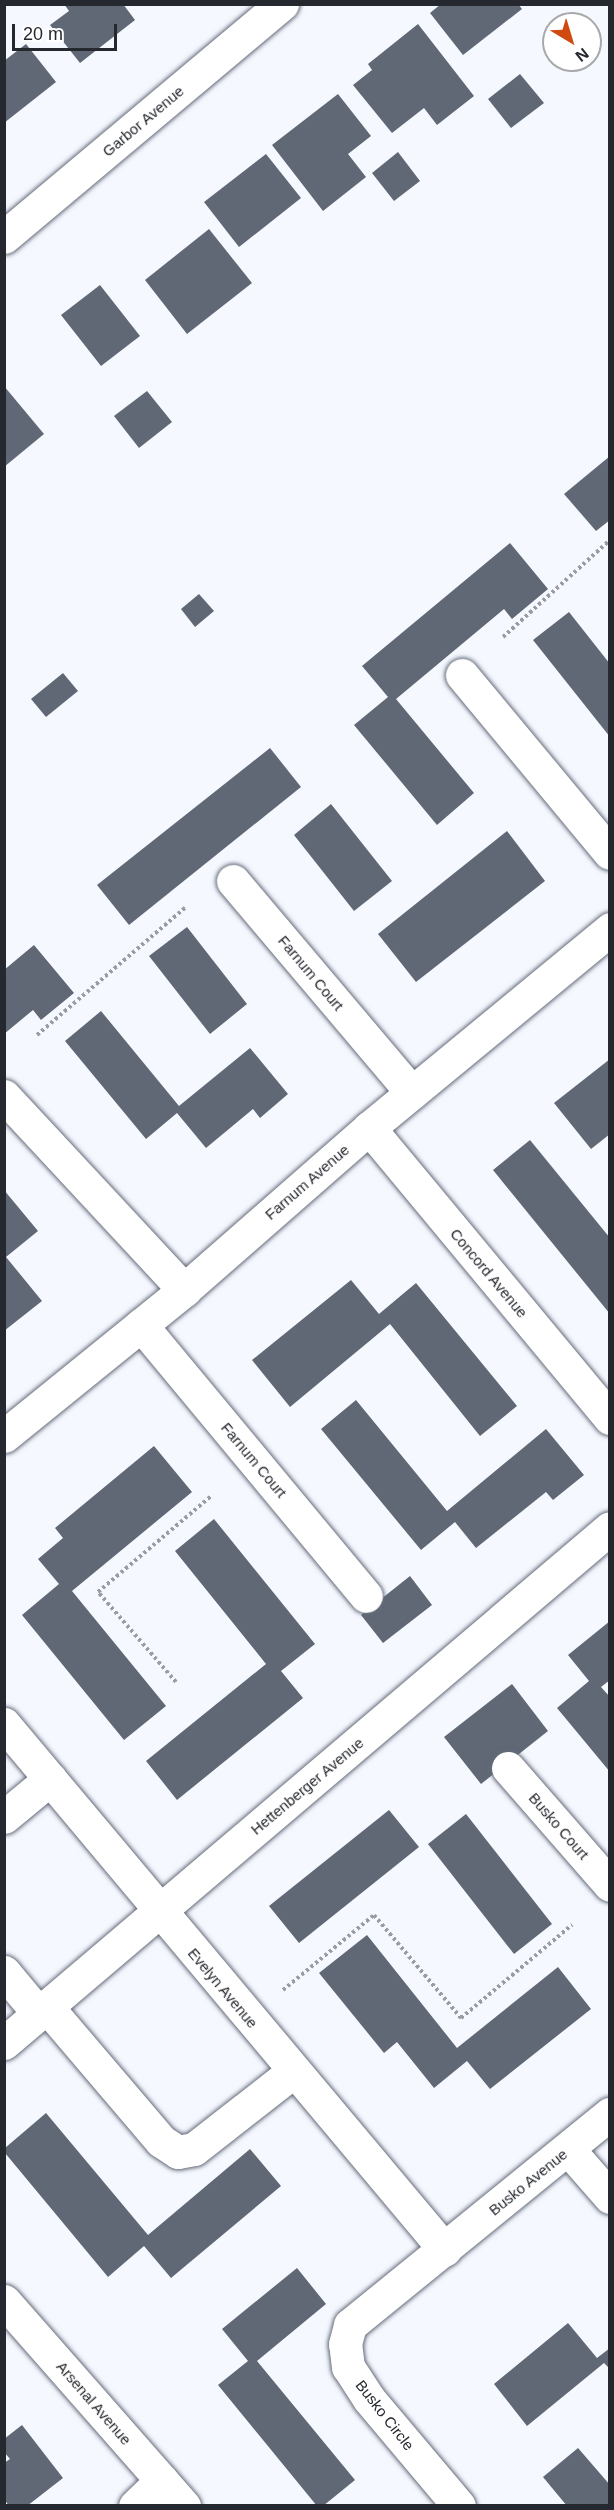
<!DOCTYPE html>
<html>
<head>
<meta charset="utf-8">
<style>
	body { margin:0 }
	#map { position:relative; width:614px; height:2510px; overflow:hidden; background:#f5f8ff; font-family:Helvetica,sans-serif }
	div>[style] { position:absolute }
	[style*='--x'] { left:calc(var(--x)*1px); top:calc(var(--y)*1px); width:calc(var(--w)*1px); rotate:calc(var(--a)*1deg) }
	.building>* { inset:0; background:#606775 }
	.path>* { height:4px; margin-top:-2px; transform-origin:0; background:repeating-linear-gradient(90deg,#999ca2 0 3px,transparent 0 6px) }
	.roads { filter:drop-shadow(0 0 2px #656c7a) drop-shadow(0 0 2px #656c7a) }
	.minor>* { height:33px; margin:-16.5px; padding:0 16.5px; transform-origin:16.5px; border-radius:16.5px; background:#fff }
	span { translate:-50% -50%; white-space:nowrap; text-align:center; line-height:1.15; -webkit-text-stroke:6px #fff; paint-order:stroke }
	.street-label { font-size:15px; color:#25282e }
	.frame { position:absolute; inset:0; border:6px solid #25282e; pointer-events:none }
	.north { position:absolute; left:542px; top:12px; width:60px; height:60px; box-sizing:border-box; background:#fff; border:2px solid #a8a9ab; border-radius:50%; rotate:142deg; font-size:16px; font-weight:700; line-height:24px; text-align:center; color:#25282e }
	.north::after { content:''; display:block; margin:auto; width:21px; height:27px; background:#d04a0f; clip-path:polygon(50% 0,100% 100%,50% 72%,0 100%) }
	.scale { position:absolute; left:12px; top:24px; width:105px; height:27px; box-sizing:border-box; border:3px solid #25282e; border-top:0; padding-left:8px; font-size:18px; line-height:21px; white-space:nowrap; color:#25282e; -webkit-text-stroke:4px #fff; paint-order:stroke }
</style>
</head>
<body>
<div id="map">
	<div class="building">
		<div style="clip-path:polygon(64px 4px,123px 4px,135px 20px,80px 63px,50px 25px,69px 11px)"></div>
		<div style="clip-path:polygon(441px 4px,518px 4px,522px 9px,463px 55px,430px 13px)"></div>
		<div style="clip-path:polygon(418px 24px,474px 96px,437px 125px,424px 108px,392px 133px,353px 85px,372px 70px,368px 64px)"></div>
		<div style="clip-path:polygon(26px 44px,56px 82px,4px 123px,4px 61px)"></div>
		<div style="clip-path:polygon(520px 74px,544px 103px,511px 128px,488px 99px)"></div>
		<div style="clip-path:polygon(338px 94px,371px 136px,348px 154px,366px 177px,323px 211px,272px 145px)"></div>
		<div style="clip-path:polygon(398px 152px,420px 181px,394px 201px,372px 173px)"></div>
		<div style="clip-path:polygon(266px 154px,301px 198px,239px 247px,204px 202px)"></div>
		<div style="clip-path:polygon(209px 229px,252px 283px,187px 334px,145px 280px)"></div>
		<div style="clip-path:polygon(100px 285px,140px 336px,101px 366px,61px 315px)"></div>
		<div style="clip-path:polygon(4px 386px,44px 434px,4px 467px)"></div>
		<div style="clip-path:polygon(147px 391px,172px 422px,139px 448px,114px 416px)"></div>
		<div style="clip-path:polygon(610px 456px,610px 520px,596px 531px,564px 494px)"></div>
		<div style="clip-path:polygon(510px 543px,548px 589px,512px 619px,504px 609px,396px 699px,474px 793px,437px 825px,354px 725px,388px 697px,362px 666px)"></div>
		<div style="clip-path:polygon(199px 594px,214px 611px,195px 627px,181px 609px)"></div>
		<div style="clip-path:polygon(569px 612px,610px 664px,610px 737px,533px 640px)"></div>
		<div style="clip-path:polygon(63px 673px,78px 691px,46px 717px,31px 699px)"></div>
		<div style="clip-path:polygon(270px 748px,301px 787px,129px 925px,97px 885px)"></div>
		<div style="clip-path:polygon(331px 804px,392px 881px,354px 911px,294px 835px)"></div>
		<div style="clip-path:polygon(507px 831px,545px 881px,416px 982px,378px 934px)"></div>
		<div style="clip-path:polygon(187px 927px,247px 1004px,210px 1034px,149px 956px)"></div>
		<div style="clip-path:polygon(34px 945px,74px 993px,41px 1020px,33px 1010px,4px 1034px,4px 970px)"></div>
		<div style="clip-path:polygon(101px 1011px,179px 1106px,250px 1048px,288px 1094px,260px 1118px,253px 1109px,206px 1148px,177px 1113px,146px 1139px,65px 1041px)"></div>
		<div style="clip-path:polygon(610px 1059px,610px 1134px,591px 1149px,554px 1103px)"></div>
		<div style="clip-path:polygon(530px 1140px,610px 1238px,610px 1314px,493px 1170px)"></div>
		<div style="clip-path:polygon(4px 1190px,38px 1231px,6px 1257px,42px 1301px,4px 1331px)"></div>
		<div style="clip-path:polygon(351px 1280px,379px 1314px,416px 1283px,517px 1406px,480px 1436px,390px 1324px,290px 1407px,252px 1360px)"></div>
		<div style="clip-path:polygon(356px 1400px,447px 1511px,546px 1429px,584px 1475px,553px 1500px,546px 1492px,476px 1548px,455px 1522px,421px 1550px,321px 1429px)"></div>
		<div style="clip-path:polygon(154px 1446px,192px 1492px,72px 1591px,166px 1706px,124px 1740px,22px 1615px,59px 1584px,38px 1559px,63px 1538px,55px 1528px)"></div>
		<div style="clip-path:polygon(214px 1519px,315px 1644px,281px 1671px,303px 1698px,177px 1800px,146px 1761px,266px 1664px,175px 1551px)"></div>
		<div style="clip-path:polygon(410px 1576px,432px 1605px,383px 1643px,361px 1615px)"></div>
		<div style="clip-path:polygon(610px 1621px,610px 1680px,601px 1687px,610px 1697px,610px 1772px,557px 1708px,589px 1681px,568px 1655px)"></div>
		<div style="clip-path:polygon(512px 1684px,548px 1731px,481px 1784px,444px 1737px)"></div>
		<div style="clip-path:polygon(389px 1810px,419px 1847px,299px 1943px,269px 1906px)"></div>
		<div style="clip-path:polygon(466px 1814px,552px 1924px,514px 1954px,428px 1844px)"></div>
		<div style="clip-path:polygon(367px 1935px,457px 2048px,558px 1967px,591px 2009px,490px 2089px,467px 2061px,434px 2088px,397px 2042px,384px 2053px,319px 1973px)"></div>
		<div style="clip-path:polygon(46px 2113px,148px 2235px,250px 2149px,281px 2186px,171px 2278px,144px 2246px,108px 2277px,5px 2153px,5px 2148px)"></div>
		<div style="clip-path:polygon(297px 2268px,326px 2304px,257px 2361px,355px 2480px,323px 2506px,317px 2506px,218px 2385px,248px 2361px,222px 2329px)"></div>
		<div style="clip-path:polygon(568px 2323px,597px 2358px,610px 2348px,610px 2369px,604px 2363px,527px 2426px,494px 2384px)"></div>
		<div style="clip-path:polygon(22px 2425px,63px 2478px,27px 2506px,9px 2506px,4px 2499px,4px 2463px,10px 2459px,4px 2452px,4px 2439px)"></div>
		<div style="clip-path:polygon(578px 2448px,610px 2485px,610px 2506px,567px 2506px,543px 2477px)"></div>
	</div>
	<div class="path">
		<div style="--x:503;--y:637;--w:144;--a:-42.2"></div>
		<div style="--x:37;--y:1035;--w:196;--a:-40.7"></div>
		<div style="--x:176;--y:1682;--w:119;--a:-130.9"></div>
		<div style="--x:98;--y:1592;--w:148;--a:-40.3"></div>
		<div style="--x:283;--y:1990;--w:118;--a:-39.5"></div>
		<div style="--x:374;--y:1915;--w:135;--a:49.8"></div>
		<div style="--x:461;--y:2018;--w:145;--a:-40"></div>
	</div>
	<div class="roads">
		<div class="minor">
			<div style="--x:4;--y:237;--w:363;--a:-40"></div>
			<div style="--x:462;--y:675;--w:231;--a:50.3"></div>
			<div style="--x:233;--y:881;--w:277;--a:49.8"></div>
			<div style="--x:4;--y:1096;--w:265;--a:47.1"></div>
			<div style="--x:369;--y:1128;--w:377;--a:50.3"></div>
			<div style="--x:141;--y:1325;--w:352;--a:50.3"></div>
			<div style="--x:4;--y:1436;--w:232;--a:-39"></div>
			<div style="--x:184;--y:1290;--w:246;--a:-41.2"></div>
			<div style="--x:369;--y:1128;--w:313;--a:-39.5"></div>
			<div style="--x:4;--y:1724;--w:686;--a:50.02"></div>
			<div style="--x:508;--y:1768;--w:155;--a:48.9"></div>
			<div style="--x:4;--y:1817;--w:60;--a:-39.6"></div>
			<div style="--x:4;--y:1972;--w:55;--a:50.2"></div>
			<div style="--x:47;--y:2007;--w:176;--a:49.6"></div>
			<div style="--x:161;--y:2141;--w:20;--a:33"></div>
			<div style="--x:178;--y:2152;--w:16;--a:-11"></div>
			<div style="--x:194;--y:2149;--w:127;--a:-38"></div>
			<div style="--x:4;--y:2043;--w:795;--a:-40.36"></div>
			<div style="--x:568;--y:2149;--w:64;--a:48.8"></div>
			<div style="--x:4;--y:2301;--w:273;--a:48.7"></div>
			<div style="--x:135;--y:2506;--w:37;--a:-44"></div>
			<div style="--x:459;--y:2506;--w:140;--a:-130.1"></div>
			<div style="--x:369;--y:2399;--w:38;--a:-123"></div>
			<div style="--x:348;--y:2367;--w:23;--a:-97"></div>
			<div style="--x:345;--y:2344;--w:20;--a:-75"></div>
			<div style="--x:350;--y:2325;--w:335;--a:-39.1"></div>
		</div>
	</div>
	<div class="street-label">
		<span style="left:143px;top:121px;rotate:-40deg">Garbor Avenue</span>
		<span style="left:311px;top:973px;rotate:50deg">Farnum Court</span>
		<span style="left:307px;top:1182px;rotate:-41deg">Farnum Avenue</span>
		<span style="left:489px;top:1273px;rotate:50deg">Concord Avenue</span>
		<span style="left:254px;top:1460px;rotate:50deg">Farnum Court</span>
		<span style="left:307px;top:1786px;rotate:-40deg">Hettenberger Avenue</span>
		<span style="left:559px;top:1826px;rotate:49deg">Busko Court</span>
		<span style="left:223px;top:1988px;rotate:50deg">Evelyn Avenue</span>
		<span style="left:528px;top:2182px;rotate:-39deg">Busko Avenue</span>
		<span style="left:94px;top:2403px;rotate:49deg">Arsenal Avenue</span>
		<span style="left:385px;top:2415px;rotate:52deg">Busko Circle</span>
	</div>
	<div class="frame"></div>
	<div class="north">N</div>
	<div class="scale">20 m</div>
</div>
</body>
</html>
